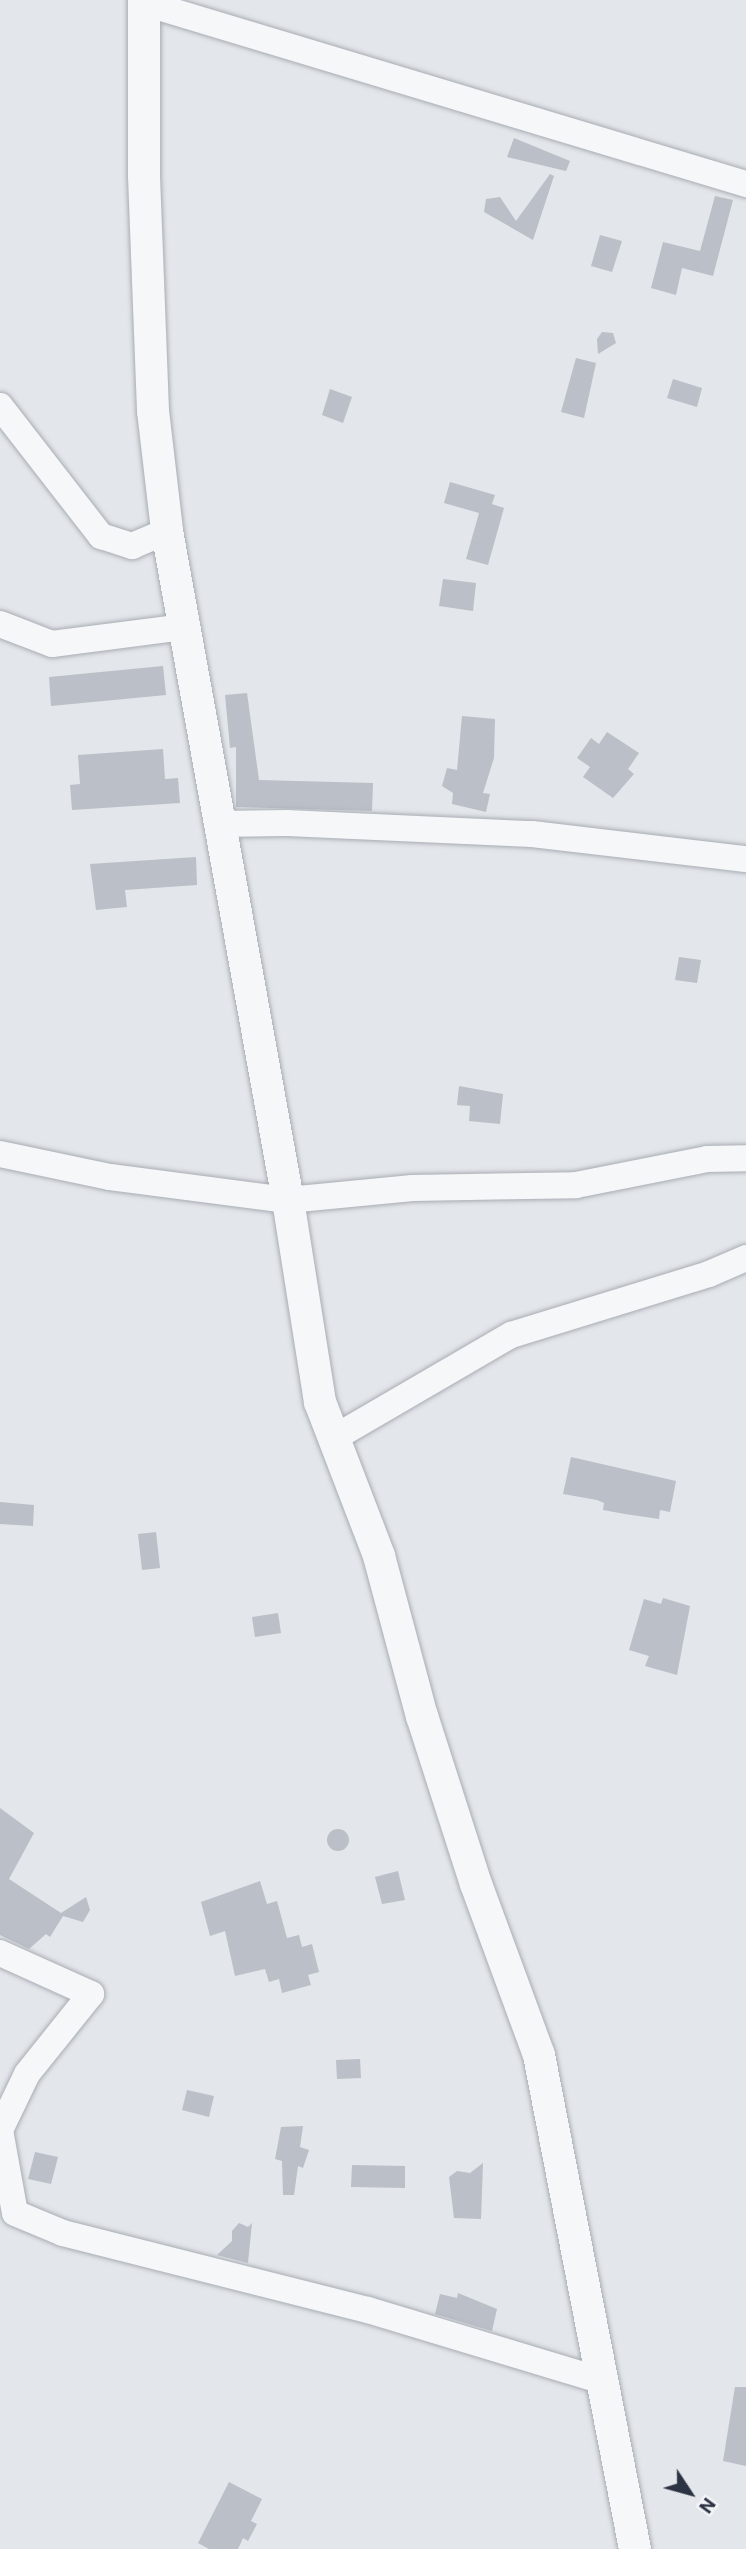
<!DOCTYPE html>
<html>
<head>
<meta charset="utf-8">
<style>
	body { margin:0 }
	#map { position:relative; width:746px; height:2549px; overflow:hidden; background:#e3e6ea; font-family:Roboto,sans-serif }
	div>[style] { position:absolute }
	[style*='--x'] { left:calc(var(--x)*1px); top:calc(var(--y)*1px); width:calc(var(--w)*1px); rotate:calc(var(--a)*1deg) }
	.building>* { inset:0; background:#bbbfc7 }
	.round { border-radius:50% }
	.roads { filter:drop-shadow(0 0 2px #a8adb4) drop-shadow(0 0 2px #a8adb4) }
	.minor>* { height:26px; margin:-13px; padding:0 13px; transform-origin:13px; border-radius:13px; background:#f6f7f9 }
	.tertiary>* { height:32px; margin:-16px; padding:0 16px; transform-origin:16px; border-radius:16px; background:#f6f7f9 }
	span { translate:-50% -50%; white-space:nowrap; text-align:center; line-height:1.15; -webkit-text-stroke:6px #f3f5f8; paint-order:stroke }
	.north { position:absolute; left:655px; top:2458px; width:70px; height:70px; -webkit-text-stroke:5px #f3f5f8; paint-order:stroke; rotate:126deg; font-size:19px; font-weight:700; line-height:28px; text-align:center; color:#2c3342 }
	.north::after { content:''; display:block; margin:auto; width:24px; height:32px; background:#2c3342; clip-path:polygon(50% 0,100% 100%,50% 72%,0 100%) }
</style>
</head>
<body>
<div id="map">
	<div class="building">
		<div style="clip-path:polygon(514px 138px,570px 161px,566px 171px,507px 157px)"></div>
		<div style="clip-path:polygon(550px 174px,554px 176px,533px 240px,484px 212px,486px 199px,500px 197px,516px 221px)"></div>
		<div style="clip-path:polygon(715px 196px,733px 200px,713px 276px,682px 268px,676px 295px,651px 288px,663px 242px,700px 251px)"></div>
		<div style="clip-path:polygon(600px 235px,622px 241px,612px 272px,591px 266px)"></div>
		<div style="clip-path:polygon(602px 332px,613px 333px,616px 343px,598px 354px,597px 339px)"></div>
		<div style="clip-path:polygon(576px 358px,596px 363px,584px 418px,561px 412px)"></div>
		<div style="clip-path:polygon(673px 379px,702px 388px,697px 407px,667px 398px)"></div>
		<div style="clip-path:polygon(330px 389px,352px 397px,343px 423px,322px 415px)"></div>
		<div style="clip-path:polygon(450px 482px,495px 495px,492px 504px,504px 508px,488px 565px,466px 559px,479px 513px,444px 503px)"></div>
		<div style="clip-path:polygon(443px 579px,476px 583px,473px 611px,439px 606px)"></div>
		<div style="clip-path:polygon(163px 666px,166px 695px,51px 706px,49px 677px)"></div>
		<div style="clip-path:polygon(247px 693px,259px 780px,373px 783px,372px 811px,236px 807px,236px 747px,230px 748px,225px 695px)"></div>
		<div style="clip-path:polygon(462px 716px,495px 719px,494px 758px,483px 793px,490px 794px,486px 812px,452px 804px,453px 793px,442px 786px,447px 768px,457px 770px)"></div>
		<div style="clip-path:polygon(607px 732px,639px 753px,628px 769px,634px 774px,613px 798px,583px 777px,590px 767px,577px 758px,591px 738px,599px 744px)"></div>
		<div style="clip-path:polygon(163px 749px,165px 779px,178px 778px,180px 803px,72px 810px,70px 785px,80px 784px,78px 755px)"></div>
		<div style="clip-path:polygon(196px 857px,197px 885px,125px 890px,127px 907px,96px 910px,90px 864px)"></div>
		<div style="clip-path:polygon(679px 957px,701px 960px,697px 983px,675px 980px)"></div>
		<div style="clip-path:polygon(459px 1086px,503px 1094px,500px 1124px,469px 1121px,470px 1106px,457px 1105px)"></div>
		<div style="clip-path:polygon(571px 1457px,676px 1481px,670px 1512px,660px 1510px,659px 1519px,625px 1514px,603px 1510px,604px 1503px,597px 1500px,563px 1494px)"></div>
		<div style="clip-path:polygon(0 1502px,34px 1505px,33px 1526px,0 1524px)"></div>
		<div style="clip-path:polygon(156px 1532px,160px 1568px,142px 1570px,138px 1534px)"></div>
		<div style="clip-path:polygon(663px 1598px,690px 1606px,677px 1675px,645px 1666px,649px 1656px,629px 1650px,644px 1599px,661px 1604px)"></div>
		<div style="clip-path:polygon(278px 1613px,281px 1633px,255px 1637px,252px 1617px)"></div>
		<div style="clip-path:polygon(0 1808px,34px 1833px,9px 1879px,61px 1913px,86px 1897px,90px 1910px,83px 1922px,63px 1916px,50px 1937px,46px 1934px,29px 1949px,0 1935px)"></div>
		<div class="round" style="left:327px;top:1829px;width:22px;height:22px"></div>
		<div style="clip-path:polygon(398px 1871px,405px 1900px,382px 1904px,375px 1877px)"></div>
		<div style="clip-path:polygon(260px 1881px,267px 1904px,277px 1901px,287px 1938px,299px 1935px,302px 1947px,312px 1944px,319px 1972px,308px 1975px,311px 1985px,282px 1993px,279px 1979px,269px 1982px,265px 1969px,235px 1976px,225px 1931px,210px 1936px,201px 1902px)"></div>
		<div style="clip-path:polygon(360px 2059px,361px 2078px,337px 2079px,336px 2060px)"></div>
		<div style="clip-path:polygon(187px 2090px,214px 2096px,209px 2117px,182px 2110px)"></div>
		<div style="clip-path:polygon(303px 2126px,300px 2147px,309px 2150px,303px 2168px,298px 2166px,294px 2195px,283px 2195px,282px 2161px,275px 2159px,281px 2127px)"></div>
		<div style="clip-path:polygon(35px 2152px,58px 2157px,51px 2184px,28px 2179px)"></div>
		<div style="clip-path:polygon(483px 2163px,481px 2219px,454px 2218px,449px 2177px,457px 2171px,470px 2173px)"></div>
		<div style="clip-path:polygon(352px 2165px,405px 2166px,405px 2188px,351px 2187px)"></div>
		<div style="clip-path:polygon(239px 2223px,248px 2227px,252px 2223px,248px 2263px,217px 2255px,232px 2241px,232px 2231px)"></div>
		<div style="clip-path:polygon(458px 2293px,497px 2309px,492px 2331px,435px 2314px,440px 2294px,457px 2298px)"></div>
		<div style="clip-path:polygon(735px 2387px,746px 2387px,746px 2466px,723px 2461px)"></div>
		<div style="clip-path:polygon(229px 2482px,262px 2499px,251px 2521px,257px 2524px,248px 2541px,243px 2538px,238px 2549px,209px 2549px,198px 2543px)"></div>
	</div>
	<div class="roads">
		<div class="minor">
			<div style="--x:145;--y:3;--w:628;--a:16.76"></div>
			<div style="--x:0;--y:406;--w:165;--a:52.2"></div>
			<div style="--x:101;--y:536;--w:33;--a:18"></div>
			<div style="--x:132;--y:546;--w:38;--a:-23"></div>
			<div style="--x:0;--y:624;--w:56;--a:21"></div>
			<div style="--x:52;--y:644;--w:134;--a:-7.3"></div>
			<div style="--x:217;--y:824;--w:70;--a:-0.8"></div>
			<div style="--x:287;--y:823;--w:245;--a:2.6"></div>
			<div style="--x:532;--y:834;--w:215;--a:6.7"></div>
			<div style="--x:0;--y:1154;--w:112;--a:11.8"></div>
			<div style="--x:110;--y:1177;--w:179;--a:7.4"></div>
			<div style="--x:288;--y:1200;--w:125;--a:-5.5"></div>
			<div style="--x:412;--y:1188;--w:164;--a:-1"></div>
			<div style="--x:576;--y:1185;--w:134;--a:-11.2"></div>
			<div style="--x:707;--y:1159;--w:39;--a:-1"></div>
			<div style="--x:334;--y:1438;--w:205;--a:-30.2"></div>
			<div style="--x:511;--y:1335;--w:207;--a:-17.1"></div>
			<div style="--x:709;--y:1274;--w:40;--a:-23.4"></div>
			<div style="--x:0;--y:1953;--w:100;--a:24.3"></div>
			<div style="--x:91;--y:1994;--w:102;--a:128.7"></div>
			<div style="--x:27;--y:2074;--w:62;--a:115.7"></div>
			<div style="--x:0;--y:2130;--w:84;--a:79.8"></div>
			<div style="--x:15;--y:2213;--w:52;--a:22.6"></div>
			<div style="--x:63;--y:2233;--w:315;--a:14.2"></div>
			<div style="--x:368;--y:2310;--w:242;--a:16.8"></div>
		</div>
		<div class="tertiary">
			<div style="--x:144;--y:0;--w:176;--a:90"></div>
			<div style="--x:144;--y:176;--w:235;--a:87.8"></div>
			<div style="--x:153;--y:411;--w:121;--a:83.3"></div>
			<div style="--x:167;--y:531;--w:680;--a:79.75"></div>
			<div style="--x:288;--y:1200;--w:205;--a:81"></div>
			<div style="--x:320;--y:1402;--w:165;--a:69"></div>
			<div style="--x:379;--y:1556;--w:166;--a:75"></div>
			<div style="--x:422;--y:1716;--w:176;--a:72.2"></div>
			<div style="--x:476;--y:1884;--w:182;--a:69.8"></div>
			<div style="--x:539;--y:2055;--w:503;--a:79"></div>
		</div>
	</div>
	<div class="north">N</div>
</div>
</body>
</html>
